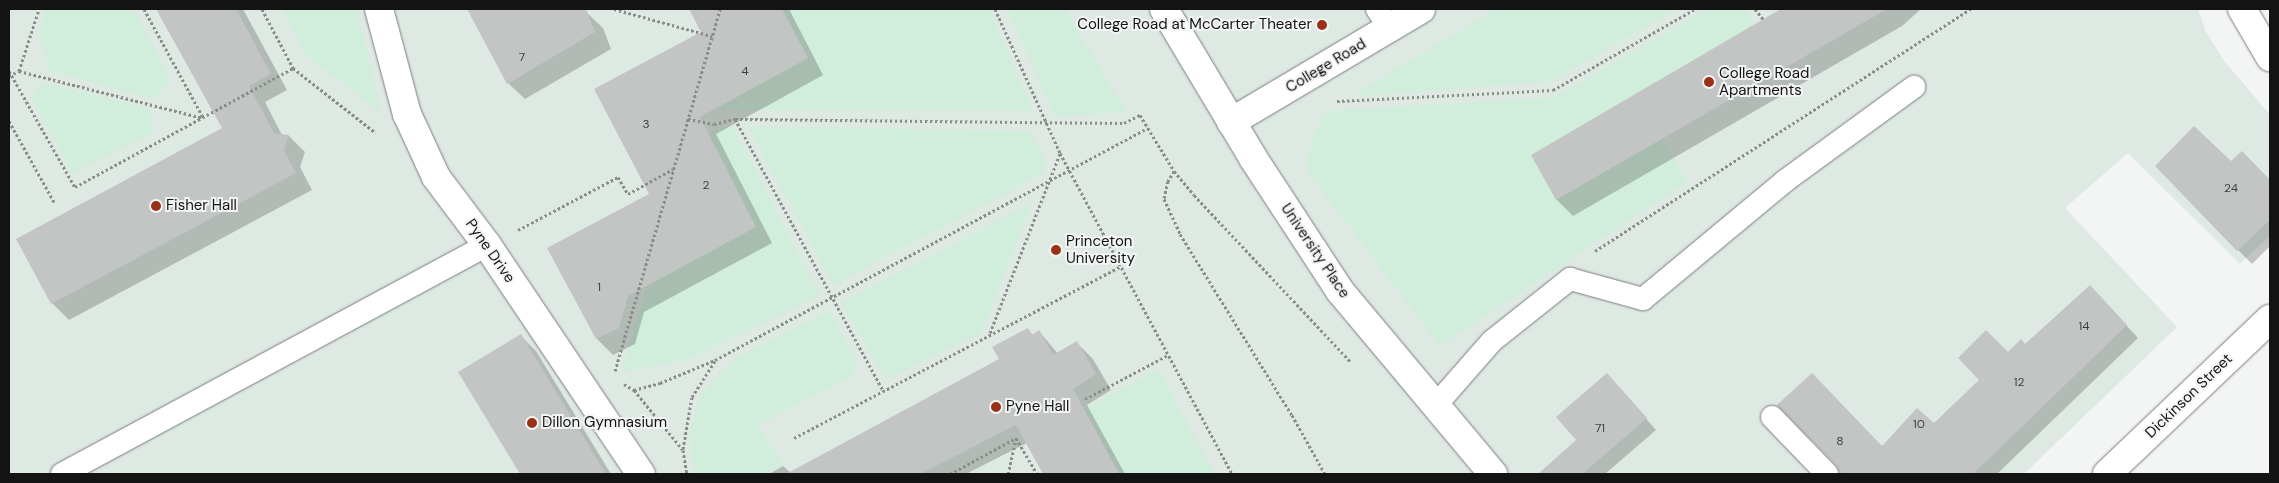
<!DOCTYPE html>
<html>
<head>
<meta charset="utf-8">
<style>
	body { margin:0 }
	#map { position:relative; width:2279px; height:483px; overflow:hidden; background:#f2f5f3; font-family:"DM Sans",sans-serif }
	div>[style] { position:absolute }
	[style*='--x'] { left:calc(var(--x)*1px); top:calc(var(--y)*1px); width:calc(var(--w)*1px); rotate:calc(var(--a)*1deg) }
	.built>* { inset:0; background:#dfe9e3 }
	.green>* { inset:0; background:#d1eddb }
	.shadow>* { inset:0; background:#0003 }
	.building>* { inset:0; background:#c2c5c3 }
	.path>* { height:3px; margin-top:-1.5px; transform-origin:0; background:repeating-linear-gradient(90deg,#8a8c8a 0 2.5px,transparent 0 5px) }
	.roads { filter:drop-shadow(0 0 1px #7c7e7c) drop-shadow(0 0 1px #7c7e7c) }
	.service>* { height:22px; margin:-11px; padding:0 11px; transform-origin:11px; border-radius:11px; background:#fff }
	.minor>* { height:28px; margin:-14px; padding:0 14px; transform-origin:14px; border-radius:14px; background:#fff }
	.tertiary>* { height:28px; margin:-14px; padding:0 14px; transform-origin:14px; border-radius:14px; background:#fff }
	.secondary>* { height:28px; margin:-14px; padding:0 14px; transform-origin:14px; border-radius:14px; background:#fff }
	.dots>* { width:14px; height:14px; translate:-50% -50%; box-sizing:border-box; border:2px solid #f2f5f3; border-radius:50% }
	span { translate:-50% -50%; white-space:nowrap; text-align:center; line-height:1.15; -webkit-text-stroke:4px #f2f5f3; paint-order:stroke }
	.number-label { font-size:12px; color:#3e403e }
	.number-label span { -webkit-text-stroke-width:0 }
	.poi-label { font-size:15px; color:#121312 }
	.right { translate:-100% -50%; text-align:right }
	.left { translate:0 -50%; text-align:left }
	.street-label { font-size:15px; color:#121312 }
	.frame { position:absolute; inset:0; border:10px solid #121312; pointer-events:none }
</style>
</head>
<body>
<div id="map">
	<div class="built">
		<div style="clip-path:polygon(9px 9px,2198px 9px,2206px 32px,2225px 62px,2270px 115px,2270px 235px,2240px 264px,2128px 153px,2065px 208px,2177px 327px,2024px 474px,9px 474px)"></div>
	</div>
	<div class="green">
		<div style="clip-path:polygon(46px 9px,133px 9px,171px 81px,153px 99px,47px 70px,46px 50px,37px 39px)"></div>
		<div style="clip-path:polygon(282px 9px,357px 9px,381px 113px,307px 56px)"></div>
		<div style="clip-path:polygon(782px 9px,989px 9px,1033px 111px,714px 110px,807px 58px)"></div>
		<div style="clip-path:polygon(1007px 9px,1065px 9px,1126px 112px,1055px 116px)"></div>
		<div style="clip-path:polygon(1496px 9px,1677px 9px,1552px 81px,1365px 96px,1357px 92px)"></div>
		<div style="clip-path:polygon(1707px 9px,1746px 9px,1756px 24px,1531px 155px,1556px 200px,1660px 139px,1688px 181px,1440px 346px,1309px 174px,1307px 158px,1321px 116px,1330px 111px,1555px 97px)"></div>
		<div style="clip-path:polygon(44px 83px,150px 109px,154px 132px,72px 173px,31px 97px)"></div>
		<div style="clip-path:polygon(732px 125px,820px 295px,689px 359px,621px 372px,657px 252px,708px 133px)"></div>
		<div style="clip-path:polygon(748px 126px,1029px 131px,1046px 161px,1044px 173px,833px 285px)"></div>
		<div style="clip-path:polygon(1032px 203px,981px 333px,886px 379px,841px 303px)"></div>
		<div style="clip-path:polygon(829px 311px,856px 359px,854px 375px,757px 426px,784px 464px,766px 474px,695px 474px,689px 438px,699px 396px,733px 360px)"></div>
		<div style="clip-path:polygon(1159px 369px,1214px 474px,1120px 474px,1085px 409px)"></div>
	</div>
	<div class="shadow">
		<div style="clip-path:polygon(158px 9px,243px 9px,287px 90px,265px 102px,282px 135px,289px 136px,305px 152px,300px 167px,312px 190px,69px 320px,52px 303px,224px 129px)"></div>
		<div style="clip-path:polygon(468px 9px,577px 9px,586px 12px,603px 28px,611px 49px,525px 99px,508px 83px)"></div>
		<div style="clip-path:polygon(690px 9px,789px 9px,823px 75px,716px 134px,772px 243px,644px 312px,635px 344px,613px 355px,597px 339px,650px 194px,702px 32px)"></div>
		<div style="clip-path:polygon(1783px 9px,1921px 9px,1902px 26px,1573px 216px,1557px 200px,1533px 155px)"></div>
		<div style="clip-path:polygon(2242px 153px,2270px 181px,2270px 246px,2252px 264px,2238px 250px)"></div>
		<div style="clip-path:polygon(2102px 299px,2138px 338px,1997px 474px,1840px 474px,1882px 448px,1934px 425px,2008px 354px)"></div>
		<div style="clip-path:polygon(1028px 330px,1033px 335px,1039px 331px,1058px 354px,1077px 343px,1093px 359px,1111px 390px,1087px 405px,1125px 474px,1044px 474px,1027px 443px,966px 474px,769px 474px,783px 466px,791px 473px,1001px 359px)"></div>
		<div style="clip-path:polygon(521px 336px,536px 351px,611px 474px,521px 474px,460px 372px)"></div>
		<div style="clip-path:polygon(1607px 375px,1656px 430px,1605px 474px,1539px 474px,1577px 440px)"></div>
	</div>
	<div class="building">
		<div style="clip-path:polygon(156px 9px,236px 9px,271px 74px,249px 86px,274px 133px,289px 135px,284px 150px,296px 173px,51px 304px,16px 239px,222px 128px)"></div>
		<div style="clip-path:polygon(467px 9px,586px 9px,595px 32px,507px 84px)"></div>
		<div style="clip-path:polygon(689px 9px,782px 9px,808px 58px,700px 117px,756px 227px,628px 296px,619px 328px,596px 339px,547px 248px,649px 194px,594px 89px,701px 32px)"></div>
		<div style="clip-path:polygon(1781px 9px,1887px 9px,1556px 200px,1531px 155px)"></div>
		<div style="clip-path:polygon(2194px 126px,2231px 161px,2242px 151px,2270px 180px,2270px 220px,2237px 251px,2155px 166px)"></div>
		<div style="clip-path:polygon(2090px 285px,2127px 325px,1973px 474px,1840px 474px,1836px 465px,1777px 405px,1812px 373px,1882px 446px,1917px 408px,1934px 423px,1979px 380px,1958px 358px,1986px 330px,2008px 352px,2021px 339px,2025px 344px)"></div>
		<div style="clip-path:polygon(1028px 328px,1032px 335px,1039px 330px,1053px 355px,1077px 341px,1096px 374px,1073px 389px,1119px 474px,1043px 474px,1016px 425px,920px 474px,786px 474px,999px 359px,992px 347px)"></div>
		<div style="clip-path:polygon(521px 334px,606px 474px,520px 474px,458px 372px)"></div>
		<div style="clip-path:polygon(1607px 373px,1647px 418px,1582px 474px,1538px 474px,1576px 440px,1556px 417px)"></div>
	</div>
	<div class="path">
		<div style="--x:144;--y:9;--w:123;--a:61.4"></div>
		<div style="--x:262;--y:9;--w:67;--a:62.3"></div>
		<div style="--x:293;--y:68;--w:105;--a:38.1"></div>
		<div style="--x:614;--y:9;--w:102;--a:15.4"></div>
		<div style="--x:995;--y:9;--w:158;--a:65.7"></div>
		<div style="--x:1060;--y:153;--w:364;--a:61.8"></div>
		<div style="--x:1755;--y:9;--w:13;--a:51"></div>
		<div style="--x:9;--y:71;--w:133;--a:60.4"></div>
		<div style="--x:75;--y:187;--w:248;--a:-28.6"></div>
		<div style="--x:19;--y:71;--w:190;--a:14.3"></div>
		<div style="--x:9;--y:76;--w:11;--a:-27"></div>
		<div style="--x:19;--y:71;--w:65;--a:-72.1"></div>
		<div style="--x:1337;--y:101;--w:216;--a:-2.9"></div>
		<div style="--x:1553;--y:90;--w:163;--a:-29.7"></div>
		<div style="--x:688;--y:119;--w:26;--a:11"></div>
		<div style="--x:714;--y:124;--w:22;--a:-13"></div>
		<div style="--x:735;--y:119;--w:389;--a:0.6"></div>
		<div style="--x:1124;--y:123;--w:18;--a:-27"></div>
		<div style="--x:1140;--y:115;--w:66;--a:58.7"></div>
		<div style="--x:1174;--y:171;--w:31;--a:50"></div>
		<div style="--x:1194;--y:195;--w:228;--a:46.8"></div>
		<div style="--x:735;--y:119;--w:309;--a:61.4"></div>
		<div style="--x:9;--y:121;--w:93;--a:60.9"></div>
		<div style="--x:1174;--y:171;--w:12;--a:121"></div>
		<div style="--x:1168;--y:181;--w:18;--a:103"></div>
		<div style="--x:1164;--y:199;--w:38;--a:65"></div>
		<div style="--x:1180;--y:234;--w:213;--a:58.3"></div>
		<div style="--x:1292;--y:415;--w:68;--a:60.8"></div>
		<div style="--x:518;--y:230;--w:113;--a:-27.9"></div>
		<div style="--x:618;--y:177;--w:20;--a:60"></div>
		<div style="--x:628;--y:194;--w:51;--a:-29.1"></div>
		<div style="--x:1595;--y:251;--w:447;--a:-32.8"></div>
		<div style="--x:990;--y:333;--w:193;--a:-68.7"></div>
		<div style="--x:615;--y:371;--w:377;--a:-73.8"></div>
		<div style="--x:624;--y:384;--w:12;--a:31"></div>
		<div style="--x:634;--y:390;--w:77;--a:50.8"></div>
		<div style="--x:683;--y:450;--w:24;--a:81"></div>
		<div style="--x:634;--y:390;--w:27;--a:-15"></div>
		<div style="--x:660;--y:383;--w:60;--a:-22.7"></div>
		<div style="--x:715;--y:360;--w:491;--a:-28.2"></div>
		<div style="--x:1085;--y:399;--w:94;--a:-27.9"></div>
		<div style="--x:794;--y:438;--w:368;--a:-27.7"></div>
		<div style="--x:683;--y:449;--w:53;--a:-80.2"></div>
		<div style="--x:692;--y:397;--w:43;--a:-57.4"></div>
		<div style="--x:950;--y:474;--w:75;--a:-28.6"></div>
		<div style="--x:1016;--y:438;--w:42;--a:59.7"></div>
		<div style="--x:1008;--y:474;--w:37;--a:-77"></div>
	</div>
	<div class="roads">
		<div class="service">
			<div style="--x:1377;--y:9;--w:23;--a:56"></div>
			<div style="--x:1436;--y:405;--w:85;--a:-48.8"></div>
			<div style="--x:1492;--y:341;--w:100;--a:-38.5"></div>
			<div style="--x:1570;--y:279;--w:76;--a:15.3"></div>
			<div style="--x:1643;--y:299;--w:185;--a:-39.7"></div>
			<div style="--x:1785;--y:181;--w:160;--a:-36.1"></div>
			<div style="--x:1772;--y:417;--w:79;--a:46"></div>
			<div style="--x:62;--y:474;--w:483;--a:-28.3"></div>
		</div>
		<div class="minor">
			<div style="--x:379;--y:9;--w:109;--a:75.1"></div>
			<div style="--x:407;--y:114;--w:69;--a:65.3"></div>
			<div style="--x:436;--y:177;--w:85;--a:53.1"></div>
			<div style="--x:487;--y:245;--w:276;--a:56.1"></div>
			<div style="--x:1231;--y:122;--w:221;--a:-30.7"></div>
			<div style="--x:2107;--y:474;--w:225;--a:-43.6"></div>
		</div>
		<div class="tertiary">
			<div style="--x:1164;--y:9;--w:174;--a:59.1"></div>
			<div style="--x:1253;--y:158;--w:159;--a:56.8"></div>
			<div style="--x:1340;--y:291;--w:239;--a:50.1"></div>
		</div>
		<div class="secondary">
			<div style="--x:2242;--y:9;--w:56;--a:59.7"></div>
		</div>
	</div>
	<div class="dots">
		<div style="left:1322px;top:25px;background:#993117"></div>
		<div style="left:1709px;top:82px;background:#993117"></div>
		<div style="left:156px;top:206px;background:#993117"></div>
		<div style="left:1056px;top:250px;background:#993117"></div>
		<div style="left:996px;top:407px;background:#993117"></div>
		<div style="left:532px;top:423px;background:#993117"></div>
	</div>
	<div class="number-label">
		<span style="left:522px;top:58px">7</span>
		<span style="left:745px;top:72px">4</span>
		<span style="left:646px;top:125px">3</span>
		<span style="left:706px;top:186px">2</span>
		<span style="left:2231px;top:189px">24</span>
		<span style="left:599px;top:288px">1</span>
		<span style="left:2084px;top:327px">14</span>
		<span style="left:2019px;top:383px">12</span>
		<span style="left:1919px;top:425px">10</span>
		<span style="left:1600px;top:429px">71</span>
		<span style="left:1840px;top:442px">8</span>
	</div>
	<div class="poi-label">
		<span class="right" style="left:1312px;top:25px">College Road at McCarter Theater</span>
		<span class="left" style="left:1719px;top:82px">College Road<br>Apartments</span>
		<span class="left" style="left:166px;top:206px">Fisher Hall</span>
		<span class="left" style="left:1066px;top:250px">Princeton<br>University</span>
		<span class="left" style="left:1006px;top:407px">Pyne Hall</span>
		<span class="left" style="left:542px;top:423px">Dillon Gymnasium</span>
	</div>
	<div class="street-label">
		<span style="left:1326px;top:66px;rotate:-31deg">College Road</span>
		<span style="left:490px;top:251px;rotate:55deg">Pyne Drive</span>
		<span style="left:1315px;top:251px;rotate:56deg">University Place</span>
		<span style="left:2189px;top:396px;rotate:-44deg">Dickinson Street</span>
	</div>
	<div class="frame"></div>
</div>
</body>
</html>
